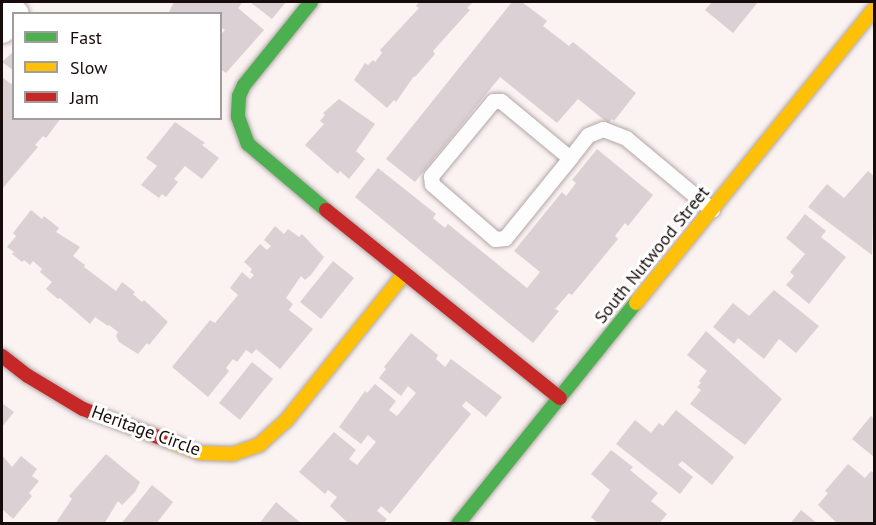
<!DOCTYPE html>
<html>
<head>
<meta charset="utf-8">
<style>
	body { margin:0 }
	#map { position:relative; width:876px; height:525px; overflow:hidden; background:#fbf2f2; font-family:"PT Sans",sans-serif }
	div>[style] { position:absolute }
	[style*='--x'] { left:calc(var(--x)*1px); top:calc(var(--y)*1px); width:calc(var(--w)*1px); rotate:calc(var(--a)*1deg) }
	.building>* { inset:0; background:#dbd1d4 }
	.roads { filter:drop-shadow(0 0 2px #b1a6a6) drop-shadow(0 0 2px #b1a6a6) }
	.lane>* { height:15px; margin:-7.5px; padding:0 7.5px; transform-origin:7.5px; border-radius:7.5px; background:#fefdfd }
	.street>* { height:30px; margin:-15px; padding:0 15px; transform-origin:15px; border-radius:15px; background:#fefdfd }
	.fast>* { height:14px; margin:-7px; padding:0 7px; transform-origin:7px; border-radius:7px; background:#4caf50 }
	.slow>* { height:14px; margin:-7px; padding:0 7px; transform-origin:7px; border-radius:7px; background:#ffc107 }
	.jam>* { height:14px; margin:-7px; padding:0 7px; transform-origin:7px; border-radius:7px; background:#c62828 }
	span { translate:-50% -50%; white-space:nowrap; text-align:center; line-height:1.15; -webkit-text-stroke:6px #fff; paint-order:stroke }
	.street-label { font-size:18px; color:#170b0b }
	.frame { position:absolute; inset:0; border:3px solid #170b0b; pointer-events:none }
	.legend { position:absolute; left:12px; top:12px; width:210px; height:108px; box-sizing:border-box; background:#fff; border:2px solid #a29d9d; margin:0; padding:8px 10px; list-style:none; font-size:18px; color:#170b0b }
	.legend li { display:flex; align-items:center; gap:12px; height:30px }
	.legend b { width:30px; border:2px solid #a29d9d }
</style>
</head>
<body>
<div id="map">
	<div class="building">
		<div style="clip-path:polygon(174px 2px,243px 2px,238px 8px,264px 30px,226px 73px,220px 69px,220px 35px,225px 30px,220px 27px,220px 14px,168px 14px)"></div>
		<div style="clip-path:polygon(250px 2px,286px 2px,272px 19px)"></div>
		<div style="clip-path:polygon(419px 2px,473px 2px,467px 8px,470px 10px,433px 51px,435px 54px,415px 77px,414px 76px,396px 102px,394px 100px,387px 108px,354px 80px,365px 63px,368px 65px,373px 60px,375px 62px,382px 53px,380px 50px,419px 8px,416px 6px)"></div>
		<div style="clip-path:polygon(512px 2px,522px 2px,547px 21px,543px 26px,569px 46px,573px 42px,636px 93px,614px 121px,612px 119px,608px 123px,578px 99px,557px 123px,500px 77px,415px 182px,386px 159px)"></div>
		<div style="clip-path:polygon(712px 2px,758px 2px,733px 33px,705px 10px)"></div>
		<div style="clip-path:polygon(14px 51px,14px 71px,2px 62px)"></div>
		<div style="clip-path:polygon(2px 77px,14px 86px,14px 118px,61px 118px,46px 138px,43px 136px,35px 145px,38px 147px,2px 189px)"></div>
		<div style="clip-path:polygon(339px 99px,375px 124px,356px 151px,365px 159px,349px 179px,340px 171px,338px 174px,305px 145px,324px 124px,320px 121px,325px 115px,323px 113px)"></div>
		<div style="clip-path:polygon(175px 122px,205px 143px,202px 145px,219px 158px,202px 179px,185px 166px,174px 179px,178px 182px,166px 197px,162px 194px,159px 198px,141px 185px,157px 166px,146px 158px)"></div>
		<div style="clip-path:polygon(597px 149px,653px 195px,628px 226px,625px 223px,615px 236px,618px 239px,572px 295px,569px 293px,555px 309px,559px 311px,533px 343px,355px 197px,378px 168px,436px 214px,433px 218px,445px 228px,448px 224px,527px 288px,540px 272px,514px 251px,562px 192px,566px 196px,576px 183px,572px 180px)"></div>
		<div style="clip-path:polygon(868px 171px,874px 176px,872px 255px,808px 207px,827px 184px,844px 198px)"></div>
		<div style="clip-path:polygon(31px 210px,42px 219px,44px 216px,59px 228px,56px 232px,80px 247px,73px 256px,85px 265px,84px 267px,116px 291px,122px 282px,135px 292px,133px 294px,142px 302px,144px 300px,168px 322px,149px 345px,147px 343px,138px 354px,119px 342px,116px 336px,118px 332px,109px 325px,108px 326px,95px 317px,90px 324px,60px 298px,58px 299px,46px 289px,52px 282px,40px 272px,42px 269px,33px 261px,30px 265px,24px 260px,22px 262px,12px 254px,14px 252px,7px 247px,16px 236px,13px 233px)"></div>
		<div style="clip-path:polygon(805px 214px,826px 231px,821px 237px,846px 257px,809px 304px,786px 285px,794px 276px,790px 272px,805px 254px,786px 238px)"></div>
		<div style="clip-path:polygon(275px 226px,284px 234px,288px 229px,299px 237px,302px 234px,324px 257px,311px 275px,305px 280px,301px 276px,286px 298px,293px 304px,289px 310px,313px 329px,280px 369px,256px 349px,252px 354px,246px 350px,237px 362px,233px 359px,226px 368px,229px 371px,208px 397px,172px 367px,210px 320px,215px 323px,238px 295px,230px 288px,242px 272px,250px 279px,254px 275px,250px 272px,252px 269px,244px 262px,260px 244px,267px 250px,271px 246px,264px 240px)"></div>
		<div style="clip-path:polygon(333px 261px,354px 278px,321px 319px,300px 302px)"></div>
		<div style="clip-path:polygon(774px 290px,819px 326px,796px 353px,779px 339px,764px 359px,738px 338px,734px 344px,713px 327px,733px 303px,749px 316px)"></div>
		<div style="clip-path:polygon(706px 331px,782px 399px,745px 445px,690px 404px,701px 390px,697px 387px,701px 383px,699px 381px,707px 371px,687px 355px)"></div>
		<div style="clip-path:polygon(411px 333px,438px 355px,436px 359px,445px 367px,451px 359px,502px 397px,486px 417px,466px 401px,462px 406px,471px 414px,390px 514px,381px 506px,377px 511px,387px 519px,383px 524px,349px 524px,330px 506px,337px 497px,328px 490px,325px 494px,299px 472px,334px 432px,356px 450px,349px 459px,357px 465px,376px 442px,368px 435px,361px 444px,339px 427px,365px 391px,367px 393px,375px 384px,396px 401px,389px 410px,397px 416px,416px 393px,408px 386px,401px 396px,379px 378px,386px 369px,384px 367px)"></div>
		<div style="clip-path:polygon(252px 362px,273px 379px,240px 420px,219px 403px)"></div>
		<div style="clip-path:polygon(2px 403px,14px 412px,2px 427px)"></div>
		<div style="clip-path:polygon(676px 410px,734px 457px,712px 485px,682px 461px,678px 465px,693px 477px,680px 494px,616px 444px,635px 420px,651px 433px,659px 423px,663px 426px)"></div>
		<div style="clip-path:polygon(871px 416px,874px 419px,874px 457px,852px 439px)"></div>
		<div style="clip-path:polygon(611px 450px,633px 467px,630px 470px,658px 493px,651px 501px,667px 514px,659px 524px,599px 524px,591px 517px,610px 490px,591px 474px)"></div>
		<div style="clip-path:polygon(106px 454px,140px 482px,135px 492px,122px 505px,118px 501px,104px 524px,55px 524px,72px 499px,69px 496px)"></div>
		<div style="clip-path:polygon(2px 455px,12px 467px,21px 456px,37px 469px,32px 476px,39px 481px,29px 493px,32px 496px,13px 519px,2px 509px)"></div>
		<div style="clip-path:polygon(848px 464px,865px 478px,871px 471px,874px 473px,874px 524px,838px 524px,818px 505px,828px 493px,825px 491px)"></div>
		<div style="clip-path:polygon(152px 485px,173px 502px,156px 524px,121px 524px)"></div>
		<div style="clip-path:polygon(276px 502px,302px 524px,259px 524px)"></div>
		<div style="clip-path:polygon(801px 510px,818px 524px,790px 524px)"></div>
	</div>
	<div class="roads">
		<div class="lane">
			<div style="--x:570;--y:158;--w:103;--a:129.1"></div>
			<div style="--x:505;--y:238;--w:10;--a:174"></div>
			<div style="--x:495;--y:239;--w:84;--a:-138.9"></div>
			<div style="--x:432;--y:184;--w:8;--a:-97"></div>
			<div style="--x:431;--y:176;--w:97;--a:-50.4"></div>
			<div style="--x:493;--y:101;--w:8;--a:0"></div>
			<div style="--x:501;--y:101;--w:89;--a:39.6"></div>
			<div style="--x:570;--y:158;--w:29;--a:-52"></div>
			<div style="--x:588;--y:135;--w:16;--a:-22"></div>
			<div style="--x:603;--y:129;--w:25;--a:21"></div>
			<div style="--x:626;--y:138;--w:112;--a:39.9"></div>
		</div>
		<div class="street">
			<div style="--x:2;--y:28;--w:18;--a:-49"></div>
		</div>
		<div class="fast">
			<div style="--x:311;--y:2;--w:107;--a:128.9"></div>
			<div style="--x:244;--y:85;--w:12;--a:114"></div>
			<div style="--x:239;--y:96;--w:21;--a:93"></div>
			<div style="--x:238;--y:117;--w:29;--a:70"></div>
			<div style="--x:248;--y:144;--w:102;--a:40.2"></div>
			<div style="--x:458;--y:524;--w:284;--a:-51.2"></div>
		</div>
		<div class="slow">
			<div style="--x:636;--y:303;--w:378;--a:-51"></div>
			<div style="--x:169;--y:441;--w:34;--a:21"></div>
			<div style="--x:201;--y:453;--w:32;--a:2"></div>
			<div style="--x:233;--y:454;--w:28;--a:-19"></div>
			<div style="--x:259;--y:445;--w:36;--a:-42"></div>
			<div style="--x:286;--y:421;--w:190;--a:-51.2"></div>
		</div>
		<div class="jam">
			<div style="--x:326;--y:210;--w:300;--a:38.8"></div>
			<div style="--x:2;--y:356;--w:33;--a:38"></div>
			<div style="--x:28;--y:376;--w:64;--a:31"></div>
			<div style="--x:83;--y:409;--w:92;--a:20.4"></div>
		</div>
	</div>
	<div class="street-label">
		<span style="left:652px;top:255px;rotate:-51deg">South Nutwood Street</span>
		<span style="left:146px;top:431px;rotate:20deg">Heritage Circle</span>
	</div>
	<div class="frame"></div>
	<ul class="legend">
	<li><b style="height:8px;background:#4caf50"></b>Fast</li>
	<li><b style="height:8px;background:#ffc107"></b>Slow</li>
	<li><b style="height:8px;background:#c62828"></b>Jam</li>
	</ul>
</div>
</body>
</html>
